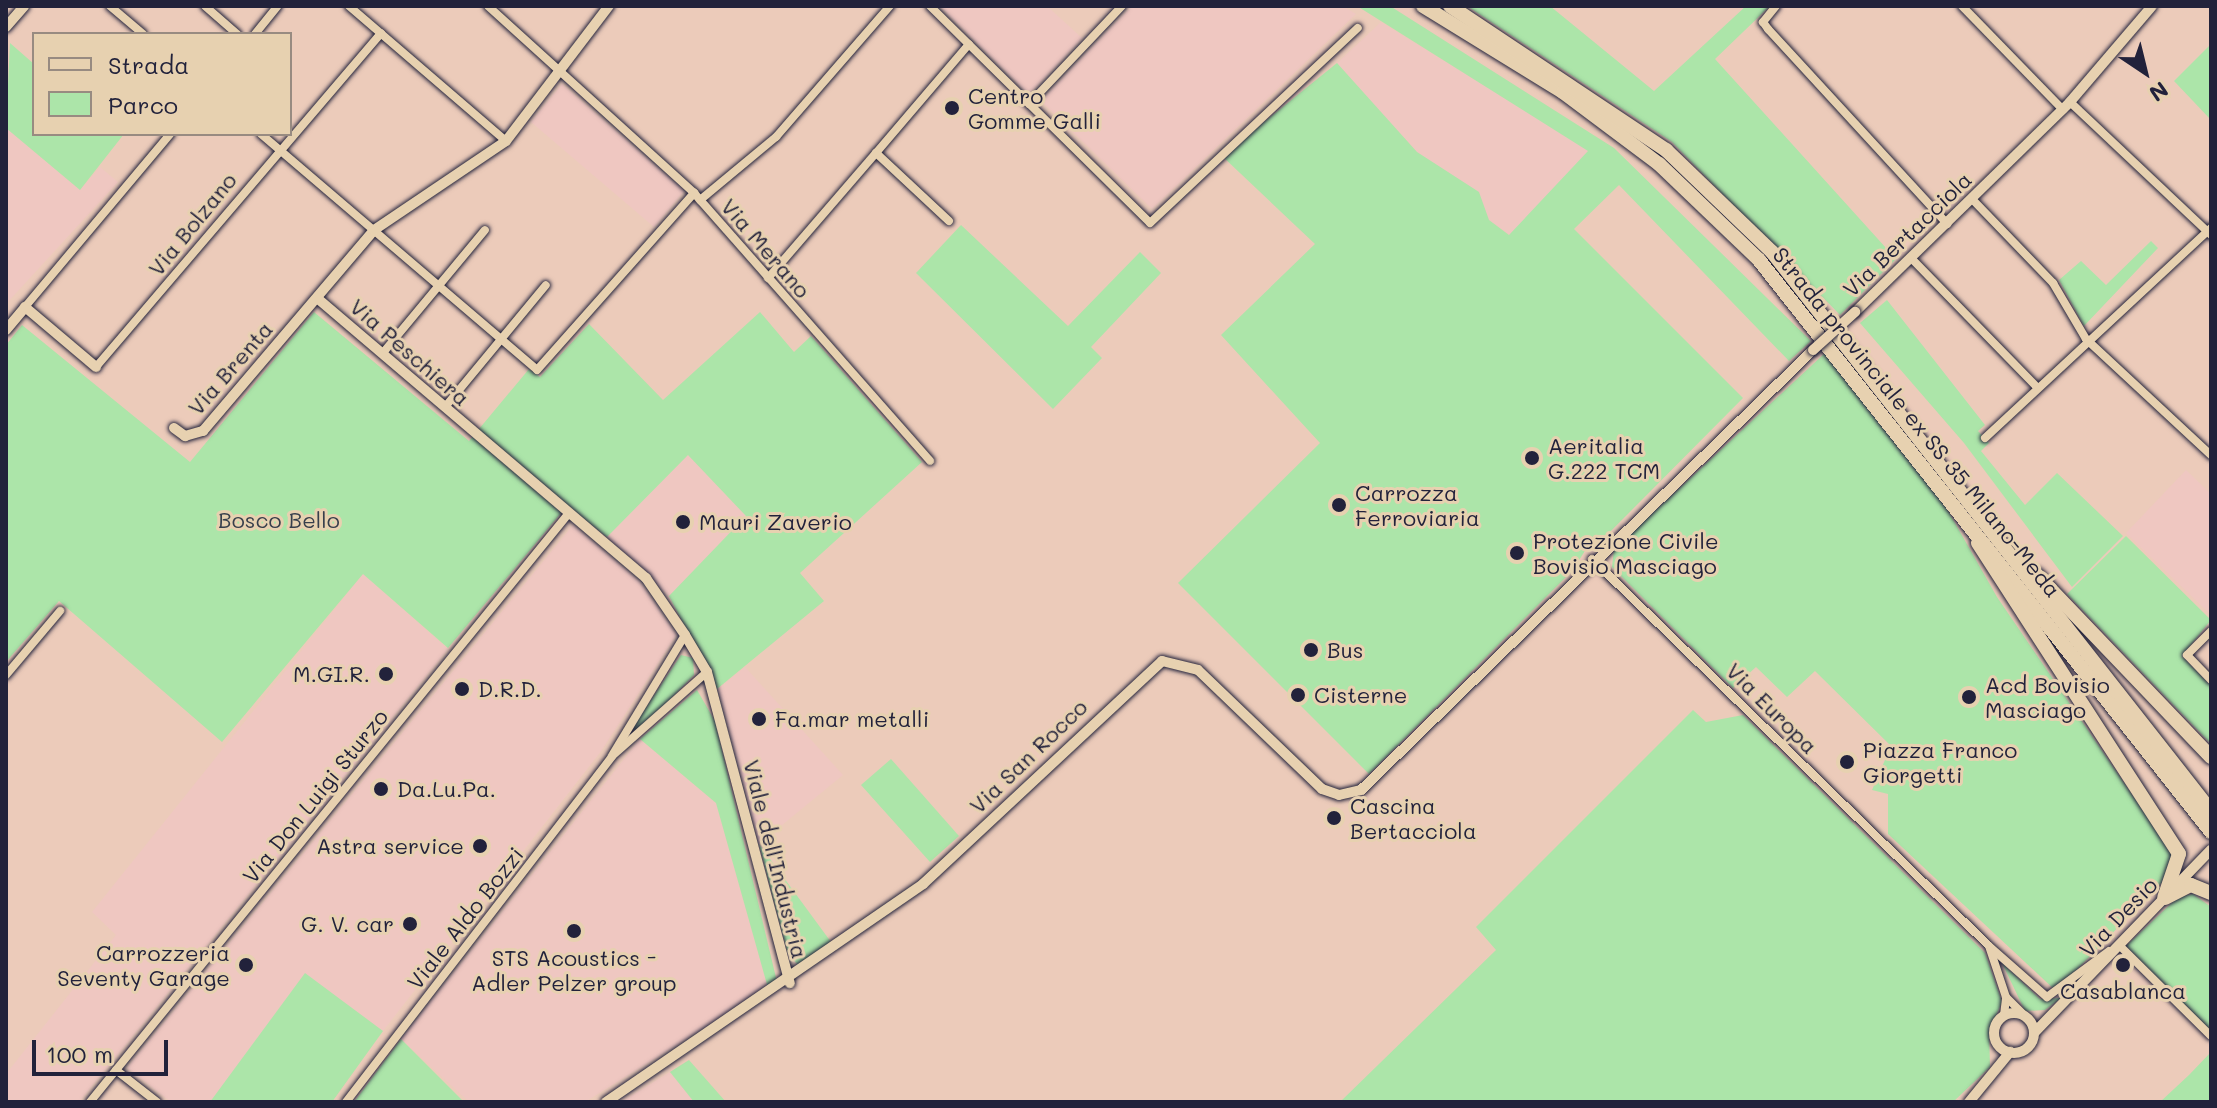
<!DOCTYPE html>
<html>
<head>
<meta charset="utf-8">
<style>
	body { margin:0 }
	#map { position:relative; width:2217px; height:1108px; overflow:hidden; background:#eccbba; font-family:Mali,sans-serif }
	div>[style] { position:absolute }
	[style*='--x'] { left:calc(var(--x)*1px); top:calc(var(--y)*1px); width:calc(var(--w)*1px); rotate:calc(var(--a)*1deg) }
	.built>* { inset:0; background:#efc7c1 }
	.green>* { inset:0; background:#ace5a9 }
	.roads { filter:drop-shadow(0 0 2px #22223b) drop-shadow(0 0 2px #22223b) }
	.minor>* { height:8px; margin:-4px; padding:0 4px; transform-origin:4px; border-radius:4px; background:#e7d1b0 }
	.tertiary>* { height:10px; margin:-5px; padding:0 5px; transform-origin:5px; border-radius:5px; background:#e7d1b0 }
	.tertiary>.ring { margin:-5px; padding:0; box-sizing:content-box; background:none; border:10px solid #e7d1b0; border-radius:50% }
	.trunk>* { height:14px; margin:-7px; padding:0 7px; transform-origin:7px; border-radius:7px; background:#e7d1b0 }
	.bridges { filter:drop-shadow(0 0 2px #22223b) drop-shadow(0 0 2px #22223b) }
	.tertiary-bridge>* { height:10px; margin:-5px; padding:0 5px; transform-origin:5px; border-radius:5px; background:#e7d1b0 }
	.dots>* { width:22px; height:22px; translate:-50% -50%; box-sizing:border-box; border:4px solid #e7d1b0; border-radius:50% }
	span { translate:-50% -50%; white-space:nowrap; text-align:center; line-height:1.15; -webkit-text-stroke:6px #e7d1b0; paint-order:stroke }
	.poi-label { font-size:22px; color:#22223b }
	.left { translate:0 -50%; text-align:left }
	.right { translate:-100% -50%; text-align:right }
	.street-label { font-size:22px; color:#22223b }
	.park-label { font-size:22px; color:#373f4c }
	.frame { position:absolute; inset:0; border:8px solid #22223b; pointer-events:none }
	.legend { position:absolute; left:32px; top:32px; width:260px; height:104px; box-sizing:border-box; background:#e7d1b0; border:2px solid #988b81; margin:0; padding:10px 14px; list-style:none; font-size:24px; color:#22223b }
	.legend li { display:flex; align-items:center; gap:16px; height:40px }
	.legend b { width:40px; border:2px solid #988b81 }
	.north { position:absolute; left:2105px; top:32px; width:80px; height:80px; -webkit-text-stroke:6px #e7d1b0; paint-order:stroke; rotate:145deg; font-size:22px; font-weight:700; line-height:32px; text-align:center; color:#22223b }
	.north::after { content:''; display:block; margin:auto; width:28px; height:36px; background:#22223b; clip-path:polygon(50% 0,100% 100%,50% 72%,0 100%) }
	.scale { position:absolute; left:32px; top:1040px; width:136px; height:36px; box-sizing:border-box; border:4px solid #22223b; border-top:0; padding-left:10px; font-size:24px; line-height:28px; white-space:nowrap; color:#22223b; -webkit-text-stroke:6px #e7d1b0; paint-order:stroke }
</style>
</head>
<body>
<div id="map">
	<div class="built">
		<div style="clip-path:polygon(940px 6px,1047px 6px,1082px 38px,1029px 94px)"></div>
		<div style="clip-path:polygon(1132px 6px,1343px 6px,1356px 14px,1152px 209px,1041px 101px)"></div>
		<div style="clip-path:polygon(1381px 22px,1589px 150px,1510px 235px,1489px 220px,1478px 192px,1417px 152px,1337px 63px)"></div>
		<div style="clip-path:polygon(562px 84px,684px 191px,654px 227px,531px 122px)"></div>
		<div style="clip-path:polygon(6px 128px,80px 190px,100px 167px,118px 182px,6px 304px)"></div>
		<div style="clip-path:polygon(688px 455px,746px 516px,669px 596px,607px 537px)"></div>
		<div style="clip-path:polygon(2186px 470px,2211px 494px,2210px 614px,2126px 533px)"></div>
		<div style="clip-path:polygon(573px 525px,640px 582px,676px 635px,602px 750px,383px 1031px,305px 974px,210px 1102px,171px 1102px,127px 1068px)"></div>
		<div style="clip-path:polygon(363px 574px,448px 649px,79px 1102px,6px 1102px,6px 1074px,116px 935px,92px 912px)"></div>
		<div style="clip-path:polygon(745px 667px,843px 775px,759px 844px,718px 689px)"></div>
		<div style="clip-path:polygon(640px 739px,716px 803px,768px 988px,585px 1102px,469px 1102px,401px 1039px)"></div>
		<div style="clip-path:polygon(670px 1072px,694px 1102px,621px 1102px)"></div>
	</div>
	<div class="green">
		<div style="clip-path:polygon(1357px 6px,1390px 6px,1614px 148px,1811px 341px,1789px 361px,1619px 185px,1574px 229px,1743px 398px,1603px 539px,1590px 543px,1572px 571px,1369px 774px,1178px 583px,1320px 443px,1221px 335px,1315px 244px,1222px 156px,1337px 63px,1417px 152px,1479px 192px,1489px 220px,1509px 235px,1588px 151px)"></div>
		<div style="clip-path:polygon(1467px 6px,1550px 6px,1654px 91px,1746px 6px,1770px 6px,1715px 59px,1896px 259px,1840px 315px,1672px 142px)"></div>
		<div style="clip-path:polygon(10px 43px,34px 64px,34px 134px,124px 134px,80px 190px,6px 128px)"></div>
		<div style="clip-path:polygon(2211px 44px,2211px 120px,2174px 81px)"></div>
		<div style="clip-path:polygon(961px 225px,1068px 326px,1140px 252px,1161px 273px,1091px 347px,1102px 358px,1053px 409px,916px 273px)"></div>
		<div style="clip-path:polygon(2151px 241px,2158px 248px,2084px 326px,2059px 280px,2081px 261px,2106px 285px)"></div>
		<div style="clip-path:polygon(1887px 300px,1985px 425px,1978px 431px,1989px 443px,1981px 451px,2025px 505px,2057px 473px,2123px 536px,2072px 587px,1964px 443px,1860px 323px)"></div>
		<div style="clip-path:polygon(314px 312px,469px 441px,529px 369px,540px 377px,589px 324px,663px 400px,760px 312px,794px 352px,811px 336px,922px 462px,800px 573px,824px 601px,717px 689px,669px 596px,746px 516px,688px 455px,607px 537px,567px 506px,448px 648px,363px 574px,222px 742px,59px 601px,6px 662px,6px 345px,22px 325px,190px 462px)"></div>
		<div style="clip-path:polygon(1825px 353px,1943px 502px,1997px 597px,2174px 856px,2174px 870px,2056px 991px,1888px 834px,1888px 794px,1872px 790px,1891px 746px,1815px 671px,1787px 697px,1756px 667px,1733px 688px,1612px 567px,1614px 549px)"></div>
		<div style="clip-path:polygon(2126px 536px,2211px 620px,2182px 656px,2211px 686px,2211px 744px,2067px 594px)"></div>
		<div style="clip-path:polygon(681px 655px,693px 658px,694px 675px,640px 730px,631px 730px)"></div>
		<div style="clip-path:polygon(697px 690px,715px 721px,777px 982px,768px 988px,716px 803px,640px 739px)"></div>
		<div style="clip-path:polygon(1693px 710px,1706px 722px,1743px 715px,1985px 953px,2002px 1002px,1989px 1031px,1990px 1067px,1953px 1102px,1340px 1102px,1496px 950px,1476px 927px)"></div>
		<div style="clip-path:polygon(891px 759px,959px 836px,930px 862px,861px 785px)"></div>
		<div style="clip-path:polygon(759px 844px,831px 942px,799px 966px,788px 954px)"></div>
		<div style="clip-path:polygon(2193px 894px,2211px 907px,2211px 1032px,2126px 946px,2178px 897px)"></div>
		<div style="clip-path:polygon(2002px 963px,2040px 999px,2061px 998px,2045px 1010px,2025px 1011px)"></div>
		<div style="clip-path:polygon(305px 973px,383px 1031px,332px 1102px,210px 1102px)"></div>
		<div style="clip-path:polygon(401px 1039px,464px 1102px,354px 1102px)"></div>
		<div style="clip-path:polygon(2211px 1052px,2211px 1102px,2160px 1102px,2189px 1075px)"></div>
		<div style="clip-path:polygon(689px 1060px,726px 1102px,694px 1102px,670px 1072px)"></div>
	</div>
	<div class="roads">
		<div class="minor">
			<div style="--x:110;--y:6;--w:43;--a:40.3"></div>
			<div style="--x:205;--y:6;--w:43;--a:41.2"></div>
			<div style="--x:349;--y:6;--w:207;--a:40.7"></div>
			<div style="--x:488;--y:6;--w:278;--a:42.2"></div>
			<div style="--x:694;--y:193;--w:357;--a:48.6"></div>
			<div style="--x:930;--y:6;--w:309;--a:44.6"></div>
			<div style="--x:1150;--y:223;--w:285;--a:-43.2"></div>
			<div style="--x:1776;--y:6;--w:21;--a:129"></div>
			<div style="--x:1763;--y:22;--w:9;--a:54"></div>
			<div style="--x:1768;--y:29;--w:265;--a:47.4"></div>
			<div style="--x:1962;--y:6;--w:145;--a:45.8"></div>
			<div style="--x:255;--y:34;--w:36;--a:-51"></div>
			<div style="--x:2070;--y:102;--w:194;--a:43.3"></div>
			<div style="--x:1029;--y:104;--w:135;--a:-46.5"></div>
			<div style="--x:261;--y:134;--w:363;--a:40.5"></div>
			<div style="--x:537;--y:370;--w:237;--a:-48.4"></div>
			<div style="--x:1972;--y:199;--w:117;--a:46"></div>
			<div style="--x:2053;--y:283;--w:65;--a:59.5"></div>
			<div style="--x:2086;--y:339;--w:171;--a:42.9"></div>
			<div style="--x:700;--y:200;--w:99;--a:-39.7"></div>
			<div style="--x:776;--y:137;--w:174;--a:-49"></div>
			<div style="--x:949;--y:221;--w:100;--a:-137"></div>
			<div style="--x:876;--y:153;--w:143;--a:-49.5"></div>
			<div style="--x:1912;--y:259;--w:177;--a:45.7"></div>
			<div style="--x:768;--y:278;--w:165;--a:-49.2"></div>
			<div style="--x:25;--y:307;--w:226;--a:-50"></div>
			<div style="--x:382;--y:354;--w:161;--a:-50.3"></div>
			<div style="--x:96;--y:367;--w:439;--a:-49.5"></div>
			<div style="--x:445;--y:407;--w:158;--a:-50.4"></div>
			<div style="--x:1985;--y:438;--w:309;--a:-42.9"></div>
			<div style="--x:1592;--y:559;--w:554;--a:44.27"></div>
			<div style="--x:1989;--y:946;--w:54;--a:71.6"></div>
			<div style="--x:2006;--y:997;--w:27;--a:45"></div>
			<div style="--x:2211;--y:631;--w:34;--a:135"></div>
			<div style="--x:2187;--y:655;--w:35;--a:46"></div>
			<div style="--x:6;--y:675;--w:84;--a:-49.8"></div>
			<div style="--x:613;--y:754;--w:139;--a:-58.8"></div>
			<div style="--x:2119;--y:945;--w:129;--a:44.7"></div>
			<div style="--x:1990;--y:947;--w:76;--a:41.3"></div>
			<div style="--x:2047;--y:997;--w:77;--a:-36.6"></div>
			<div style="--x:2004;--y:1015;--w:17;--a:-83"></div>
			<div style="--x:116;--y:1070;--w:52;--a:38"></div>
			<div style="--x:90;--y:1102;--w:759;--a:-50.88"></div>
			<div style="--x:346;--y:1102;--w:436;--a:-52.4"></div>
			<div style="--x:612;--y:756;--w:127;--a:-41.5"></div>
		</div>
		<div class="tertiary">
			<div style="--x:6;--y:27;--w:28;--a:-49"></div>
			<div style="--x:317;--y:298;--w:432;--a:40.4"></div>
			<div style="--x:646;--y:578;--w:69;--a:55.6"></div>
			<div style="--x:685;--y:635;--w:43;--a:59.3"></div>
			<div style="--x:707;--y:672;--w:322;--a:75.1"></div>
			<div style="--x:1855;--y:312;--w:301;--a:-44.3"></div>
			<div style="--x:2070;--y:102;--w:126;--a:-49.5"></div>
			<div style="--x:6;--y:330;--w:30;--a:-50"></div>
			<div style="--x:25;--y:307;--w:93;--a:40.2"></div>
			<div style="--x:174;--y:428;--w:14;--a:36"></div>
			<div style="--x:185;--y:436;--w:19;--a:-16"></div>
			<div style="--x:203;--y:431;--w:264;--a:-49.6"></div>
			<div style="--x:374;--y:230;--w:159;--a:-34"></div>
			<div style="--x:506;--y:141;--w:170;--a:-52.7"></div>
			<div class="ring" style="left:1994px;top:1013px;width:30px;height:30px"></div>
			<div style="--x:2034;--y:1033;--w:255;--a:-46"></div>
			<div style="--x:606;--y:1102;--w:385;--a:-34.5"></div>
			<div style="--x:923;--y:884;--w:327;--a:-43"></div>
			<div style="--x:1162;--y:661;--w:37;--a:14"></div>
			<div style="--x:1198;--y:670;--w:172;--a:43.8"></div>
			<div style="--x:1322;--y:789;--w:18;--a:19"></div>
			<div style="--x:1339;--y:795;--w:23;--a:-13"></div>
			<div style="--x:1361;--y:790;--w:631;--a:-44.23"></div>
			<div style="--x:1969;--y:1102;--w:65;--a:-50.6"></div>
		</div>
		<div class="trunk">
			<div style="--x:1423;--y:6;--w:164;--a:31.6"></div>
			<div style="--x:1563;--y:92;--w:120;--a:36.9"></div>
			<div style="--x:1659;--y:164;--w:139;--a:43.8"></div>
			<div style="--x:1759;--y:260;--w:729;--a:51.68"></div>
			<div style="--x:1450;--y:6;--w:260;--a:33.7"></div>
			<div style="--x:1666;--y:150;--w:147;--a:43.9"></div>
			<div style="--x:1772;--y:252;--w:711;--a:51.86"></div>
			<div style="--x:1978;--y:543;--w:370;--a:57.1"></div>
			<div style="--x:2179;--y:854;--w:46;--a:108.8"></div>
			<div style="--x:2037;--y:575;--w:252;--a:46.3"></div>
			<div style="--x:2165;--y:898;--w:29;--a:-27"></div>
			<div style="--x:2191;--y:885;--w:22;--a:22"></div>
		</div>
	</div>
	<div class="bridges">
		<div class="tertiary-bridge">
			<div style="--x:1813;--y:350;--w:57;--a:-42.1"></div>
		</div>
	</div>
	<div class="dots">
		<div style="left:952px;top:108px;background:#22223b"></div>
		<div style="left:1532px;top:458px;background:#22223b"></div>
		<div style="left:1339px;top:505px;background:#22223b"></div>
		<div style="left:683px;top:522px;background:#22223b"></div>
		<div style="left:1517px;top:553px;background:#22223b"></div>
		<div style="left:1311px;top:650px;background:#22223b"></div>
		<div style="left:386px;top:674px;background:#22223b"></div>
		<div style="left:462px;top:689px;background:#22223b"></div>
		<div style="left:1298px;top:695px;background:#22223b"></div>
		<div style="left:1969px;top:697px;background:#22223b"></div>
		<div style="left:759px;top:719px;background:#22223b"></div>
		<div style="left:1847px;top:762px;background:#22223b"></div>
		<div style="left:381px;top:789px;background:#22223b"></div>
		<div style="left:1334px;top:818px;background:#22223b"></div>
		<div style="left:480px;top:846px;background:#22223b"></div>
		<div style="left:410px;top:924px;background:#22223b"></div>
		<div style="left:574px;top:931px;background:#22223b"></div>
		<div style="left:246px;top:965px;background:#22223b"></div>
		<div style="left:2123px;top:965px;background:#22223b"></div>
	</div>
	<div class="poi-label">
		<span class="left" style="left:968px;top:108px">Centro<br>Gomme Galli</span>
		<span class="left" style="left:1548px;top:458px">Aeritalia<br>G.222 TCM</span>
		<span class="left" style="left:1355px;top:505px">Carrozza<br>Ferroviaria</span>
		<span class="left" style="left:699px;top:522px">Mauri Zaverio</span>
		<span class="left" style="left:1533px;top:553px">Protezione Civile<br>Bovisio Masciago</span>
		<span class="left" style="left:1327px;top:650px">Bus</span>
		<span class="right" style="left:370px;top:674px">M.GI.R.</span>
		<span class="left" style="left:1985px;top:697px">Acd Bovisio<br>Masciago</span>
		<span class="left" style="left:478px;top:689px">D.R.D.</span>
		<span class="left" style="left:1314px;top:695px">Cisterne</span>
		<span class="left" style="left:775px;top:719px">Fa.mar metalli</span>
		<span class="left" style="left:1863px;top:762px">Piazza Franco<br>Giorgetti</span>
		<span class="left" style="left:397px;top:789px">Da.Lu.Pa.</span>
		<span class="left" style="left:1350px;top:818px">Cascina<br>Bertacciola</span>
		<span class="right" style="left:464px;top:846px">Astra service</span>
		<span class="right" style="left:394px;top:924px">G. V. car</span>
		<span class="right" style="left:230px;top:965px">Carrozzeria<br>Seventy Garage</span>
		<span style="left:574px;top:970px">STS Acoustics -<br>Adler Pelzer group</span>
		<span style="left:2123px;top:991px">Casablanca</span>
	</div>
	<div class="street-label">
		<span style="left:192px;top:224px;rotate:-51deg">Via Bolzano</span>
		<span style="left:1907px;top:234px;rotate:-44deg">Via Bertacciola</span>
		<span style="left:766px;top:248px;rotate:49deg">Via Merano</span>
		<span style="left:410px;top:352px;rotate:41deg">Via Peschiera</span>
		<span style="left:230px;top:368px;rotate:-49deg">Via Brenta</span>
		<span style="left:1917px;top:422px;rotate:51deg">Strada provinciale ex SS 35 Milano-Meda</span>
		<span style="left:1772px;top:708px;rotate:45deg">Via Europa</span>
		<span style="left:1028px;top:756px;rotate:-44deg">Via San Rocco</span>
		<span style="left:315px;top:796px;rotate:-51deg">Via Don Luigi Sturzo</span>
		<span style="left:776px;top:859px;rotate:76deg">Viale dell'Industria</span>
		<span style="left:2118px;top:917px;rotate:-46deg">Via Desio</span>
		<span style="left:465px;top:918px;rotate:-52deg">Viale Aldo Bozzi</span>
	</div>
	<div class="park-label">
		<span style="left:279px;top:520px">Bosco Bello</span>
	</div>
	<div class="frame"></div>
	<ul class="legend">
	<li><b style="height:10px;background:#e7d1b0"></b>Strada</li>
	<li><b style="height:22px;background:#ace5a9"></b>Parco</li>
	</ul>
	<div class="north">N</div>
	<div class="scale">100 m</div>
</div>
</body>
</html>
